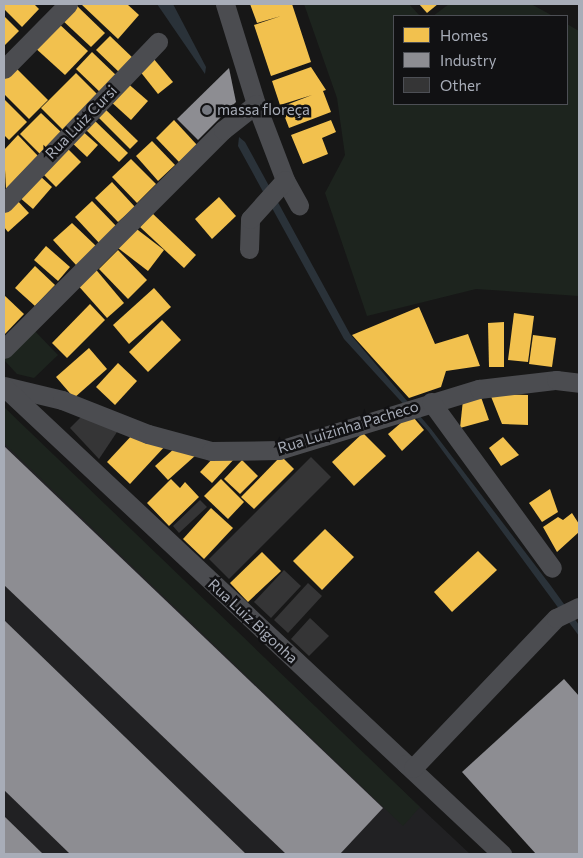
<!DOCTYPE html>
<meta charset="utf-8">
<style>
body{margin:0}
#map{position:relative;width:583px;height:858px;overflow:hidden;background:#171717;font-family:Commissioner,sans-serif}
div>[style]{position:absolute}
.built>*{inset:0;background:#212123}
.green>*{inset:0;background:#1d241e}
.water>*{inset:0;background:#2a3239}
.homes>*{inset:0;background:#f2c14e}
.industry>*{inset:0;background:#8d8d92}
.building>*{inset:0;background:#353536}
.street>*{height:19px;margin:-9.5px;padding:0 9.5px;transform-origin:9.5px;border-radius:9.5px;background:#4b4c50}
.dots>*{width:14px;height:14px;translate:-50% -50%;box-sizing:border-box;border:2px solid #111113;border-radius:50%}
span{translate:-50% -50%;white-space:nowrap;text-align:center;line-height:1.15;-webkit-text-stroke:5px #111113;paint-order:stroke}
.poi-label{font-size:15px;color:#a8adb8}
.left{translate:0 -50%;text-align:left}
.street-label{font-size:15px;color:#a8adb8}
.frame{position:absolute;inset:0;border:5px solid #a8adb8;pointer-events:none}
.legend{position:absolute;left:393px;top:15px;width:175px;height:90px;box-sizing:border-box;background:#111113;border:1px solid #4d4f55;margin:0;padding:6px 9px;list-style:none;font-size:15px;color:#a8adb8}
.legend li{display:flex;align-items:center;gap:10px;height:25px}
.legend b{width:25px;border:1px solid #4d4f55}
</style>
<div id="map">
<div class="built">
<div style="clip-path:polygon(4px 413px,420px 807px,470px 854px,4px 854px)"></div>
</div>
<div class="green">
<div style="clip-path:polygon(304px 4px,409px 4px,420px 16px,394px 16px,394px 104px,567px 104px,567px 24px,579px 31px,579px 296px,476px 289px,367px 316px,325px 193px,345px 155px,337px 98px)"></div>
<div style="clip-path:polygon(449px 4px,531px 4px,553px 16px,433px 16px)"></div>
<div style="clip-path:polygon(31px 327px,58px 355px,34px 378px,17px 374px,4px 360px,4px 354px)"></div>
<div style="clip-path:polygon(4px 407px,420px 807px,403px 826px,4px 443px)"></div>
</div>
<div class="water">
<div style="clip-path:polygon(157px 4px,173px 4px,206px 67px,205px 74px)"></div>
<div style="clip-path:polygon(239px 137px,245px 142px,350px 334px,431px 429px,551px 586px,579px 625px,579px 636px,428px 431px,344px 339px,238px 146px)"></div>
</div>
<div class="homes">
<div style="clip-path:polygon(4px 4px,34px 4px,39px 9px,22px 27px,4px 9px)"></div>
<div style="clip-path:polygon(75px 4px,105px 33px,91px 47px,61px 19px)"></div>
<div style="clip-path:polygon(81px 4px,127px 4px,139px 15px,118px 39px)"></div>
<div style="clip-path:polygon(250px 4px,292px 4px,311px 62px,271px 76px,254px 25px,281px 16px,257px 23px)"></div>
<div style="clip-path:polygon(419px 4px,438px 4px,427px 13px)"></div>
<div style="clip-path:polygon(4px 16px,19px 31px,4px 46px)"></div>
<div style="clip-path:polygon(57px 22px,88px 51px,65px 75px,33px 46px)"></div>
<div style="clip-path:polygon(110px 36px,135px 60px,121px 74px,96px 50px)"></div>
<div style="clip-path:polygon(92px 52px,118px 77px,102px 94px,76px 69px)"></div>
<div style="clip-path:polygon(153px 58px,173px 82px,158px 94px,139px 70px)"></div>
<div style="clip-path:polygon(13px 65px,48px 100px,29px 119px,4px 94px,4px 75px)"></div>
<div style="clip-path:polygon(311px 67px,326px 90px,323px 91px,331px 112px,289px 128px,281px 107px,312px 95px,280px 105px,272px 81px)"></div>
<div style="clip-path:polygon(76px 73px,100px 97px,65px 132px,41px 108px)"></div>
<div style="clip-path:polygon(125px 81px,148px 101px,131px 120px,109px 100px)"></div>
<div style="clip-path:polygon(4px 99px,27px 122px,9px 140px,4px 135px)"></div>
<div style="clip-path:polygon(102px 106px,138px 141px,130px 149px,94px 113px)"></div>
<div style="clip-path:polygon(41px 113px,62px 133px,41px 155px,20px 134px)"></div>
<div style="clip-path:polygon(91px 117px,128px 153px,119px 162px,82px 126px)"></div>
<div style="clip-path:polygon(174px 120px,197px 145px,179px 162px,156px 138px)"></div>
<div style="clip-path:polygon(331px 120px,336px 132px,322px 138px,328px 154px,303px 164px,291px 135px)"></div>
<div style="clip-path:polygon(80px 129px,98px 145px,87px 157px,69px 140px)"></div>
<div style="clip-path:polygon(18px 135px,38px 156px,6px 189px,4px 150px)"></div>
<div style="clip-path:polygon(152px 141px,175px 165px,158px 181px,136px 156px)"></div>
<div style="clip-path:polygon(65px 146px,81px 162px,56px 187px,40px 171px)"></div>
<div style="clip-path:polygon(131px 159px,156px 184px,137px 203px,112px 177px)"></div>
<div style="clip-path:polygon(39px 175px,52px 187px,33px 209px,19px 197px)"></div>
<div style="clip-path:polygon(112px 182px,135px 207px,118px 222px,95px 198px)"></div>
<div style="clip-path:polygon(219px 197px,236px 216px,212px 239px,195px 219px)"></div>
<div style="clip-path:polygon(15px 198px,29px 213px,8px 232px,4px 227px,4px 209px)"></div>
<div style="clip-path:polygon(92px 201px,117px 227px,100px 244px,75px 217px)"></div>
<div style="clip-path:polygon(152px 213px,196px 255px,184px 268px,140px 227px)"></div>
<div style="clip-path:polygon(72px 223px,96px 246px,77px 266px,53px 240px)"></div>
<div style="clip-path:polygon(134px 227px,164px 250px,148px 271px,118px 248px)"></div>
<div style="clip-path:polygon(46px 246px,70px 267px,58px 281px,34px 260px)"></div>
<div style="clip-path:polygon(118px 250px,147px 280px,128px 299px,99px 269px)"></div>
<div style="clip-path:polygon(35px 266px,55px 285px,35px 306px,15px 288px)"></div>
<div style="clip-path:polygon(93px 266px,124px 303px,107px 318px,75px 282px)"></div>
<div style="clip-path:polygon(154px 288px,171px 307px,129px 344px,113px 325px)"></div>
<div style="clip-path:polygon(4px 295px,24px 314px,4px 335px)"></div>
<div style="clip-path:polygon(90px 304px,105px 320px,67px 358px,52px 343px)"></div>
<div style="clip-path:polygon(419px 307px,435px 344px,468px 334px,480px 366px,446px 371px,441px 387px,409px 398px,352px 335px)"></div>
<div style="clip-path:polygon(514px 313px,534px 316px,528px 362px,508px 360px)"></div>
<div style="clip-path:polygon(162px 320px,181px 340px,148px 372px,129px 352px)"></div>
<div style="clip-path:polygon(504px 322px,504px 367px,489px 367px,488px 323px)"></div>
<div style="clip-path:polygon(533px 335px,556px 338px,552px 367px,529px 364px)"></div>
<div style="clip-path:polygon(89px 348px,107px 369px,74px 398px,56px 377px)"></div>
<div style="clip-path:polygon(118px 363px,137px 381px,115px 405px,96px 387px)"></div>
<div style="clip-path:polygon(490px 394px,528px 395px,528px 425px,502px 424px)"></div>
<div style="clip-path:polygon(481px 397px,489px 420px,460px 428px,463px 400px)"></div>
<div style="clip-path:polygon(414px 418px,424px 430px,402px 451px,388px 434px,402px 422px)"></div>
<div style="clip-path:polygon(134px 433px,167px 444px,130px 484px,107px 462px)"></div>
<div style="clip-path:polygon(363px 433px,386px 456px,354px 486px,332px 462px)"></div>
<div style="clip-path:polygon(503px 437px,519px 455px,501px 466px,489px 448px)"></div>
<div style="clip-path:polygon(176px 447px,196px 455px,168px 480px,155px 466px)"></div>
<div style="clip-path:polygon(215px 456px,236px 457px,212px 483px,200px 472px)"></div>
<div style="clip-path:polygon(281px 456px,294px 469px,254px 509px,241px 497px)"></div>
<div style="clip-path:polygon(242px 460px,258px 476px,240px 494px,224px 479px)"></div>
<div style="clip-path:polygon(171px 479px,180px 488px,185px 482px,199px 497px,169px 526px,147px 503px)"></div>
<div style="clip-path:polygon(221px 479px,244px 502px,228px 519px,204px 496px)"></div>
<div style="clip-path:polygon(550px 489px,558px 512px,542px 522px,529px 503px)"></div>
<div style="clip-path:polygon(211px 508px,233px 528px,204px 559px,183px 539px)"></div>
<div style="clip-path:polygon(572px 513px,579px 524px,579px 532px,557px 552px,543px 527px,558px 517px,563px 520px)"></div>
<div style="clip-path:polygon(325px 529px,354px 557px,322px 590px,293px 561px)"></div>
<div style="clip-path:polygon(478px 551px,497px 570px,452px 612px,434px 592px)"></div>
<div style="clip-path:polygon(262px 552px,281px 571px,248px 602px,230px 583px)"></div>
</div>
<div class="industry">
<div style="clip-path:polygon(229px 68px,236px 102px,198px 140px,177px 119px)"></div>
<div style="clip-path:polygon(4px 446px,383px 808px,340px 854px,286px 854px,4px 585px)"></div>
<div style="clip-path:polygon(4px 620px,246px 854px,70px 854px,4px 790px)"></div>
<div style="clip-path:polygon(564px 679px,579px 696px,579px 854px,536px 854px,462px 772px)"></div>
<div style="clip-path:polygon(4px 816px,43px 854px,4px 854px)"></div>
</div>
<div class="building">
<div style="clip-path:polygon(81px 417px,119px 429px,99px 459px,70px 428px)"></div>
<div style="clip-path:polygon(311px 457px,331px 477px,229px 579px,209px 559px)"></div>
<div style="clip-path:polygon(200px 500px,207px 507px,179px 533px,173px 526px)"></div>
<div style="clip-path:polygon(284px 570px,301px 586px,271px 618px,254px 602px)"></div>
<div style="clip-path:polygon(308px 583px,322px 596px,288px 633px,274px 620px)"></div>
<div style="clip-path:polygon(310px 618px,329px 636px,309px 656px,291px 639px)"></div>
</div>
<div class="street">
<div style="left:225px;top:4px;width:105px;rotate:72.8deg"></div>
<div style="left:256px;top:104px;width:81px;rotate:69.1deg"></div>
<div style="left:285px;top:180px;width:29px;rotate:61deg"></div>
<div style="left:4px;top:69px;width:91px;rotate:-45.4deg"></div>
<div style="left:4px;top:203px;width:223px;rotate:-46.3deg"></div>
<div style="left:249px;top:249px;width:30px;rotate:-88deg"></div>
<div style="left:250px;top:219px;width:52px;rotate:-48.1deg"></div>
<div style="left:4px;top:349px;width:310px;rotate:-45deg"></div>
<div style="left:223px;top:130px;width:42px;rotate:-38.2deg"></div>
<div style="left:4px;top:386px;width:60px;rotate:13.6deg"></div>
<div style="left:62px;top:400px;width:92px;rotate:21.6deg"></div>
<div style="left:148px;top:434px;width:65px;rotate:15.1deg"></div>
<div style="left:211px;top:451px;width:68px;rotate:-0.8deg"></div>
<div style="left:279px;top:450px;width:209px;rotate:-17deg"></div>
<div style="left:479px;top:389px;width:78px;rotate:-6.7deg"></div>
<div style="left:556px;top:380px;width:23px;rotate:7deg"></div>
<div style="left:4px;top:387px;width:683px;rotate:43.16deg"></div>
<div style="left:431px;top:402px;width:205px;rotate:53.9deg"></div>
<div style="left:406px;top:764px;width:8px;rotate:30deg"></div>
<div style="left:413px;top:768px;width:207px;rotate:-46.4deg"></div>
<div style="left:556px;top:618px;width:25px;rotate:-26deg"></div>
</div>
<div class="dots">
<div style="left:207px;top:110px;background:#757880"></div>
</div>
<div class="poi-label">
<span class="left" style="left:217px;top:110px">massa floreça</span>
</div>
<div class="street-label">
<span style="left:81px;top:122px;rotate:-46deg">Rua Luiz Cursi</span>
<span style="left:348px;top:427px;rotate:-17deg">Rua Luizinha Pacheco</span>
<span style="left:253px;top:621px;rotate:43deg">Rua Luiz Bigonha</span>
</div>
<div class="frame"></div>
<ul class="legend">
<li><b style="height:14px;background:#f2c14e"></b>Homes</li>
<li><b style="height:14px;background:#8d8d92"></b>Industry</li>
<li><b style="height:14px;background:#353536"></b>Other</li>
</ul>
</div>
